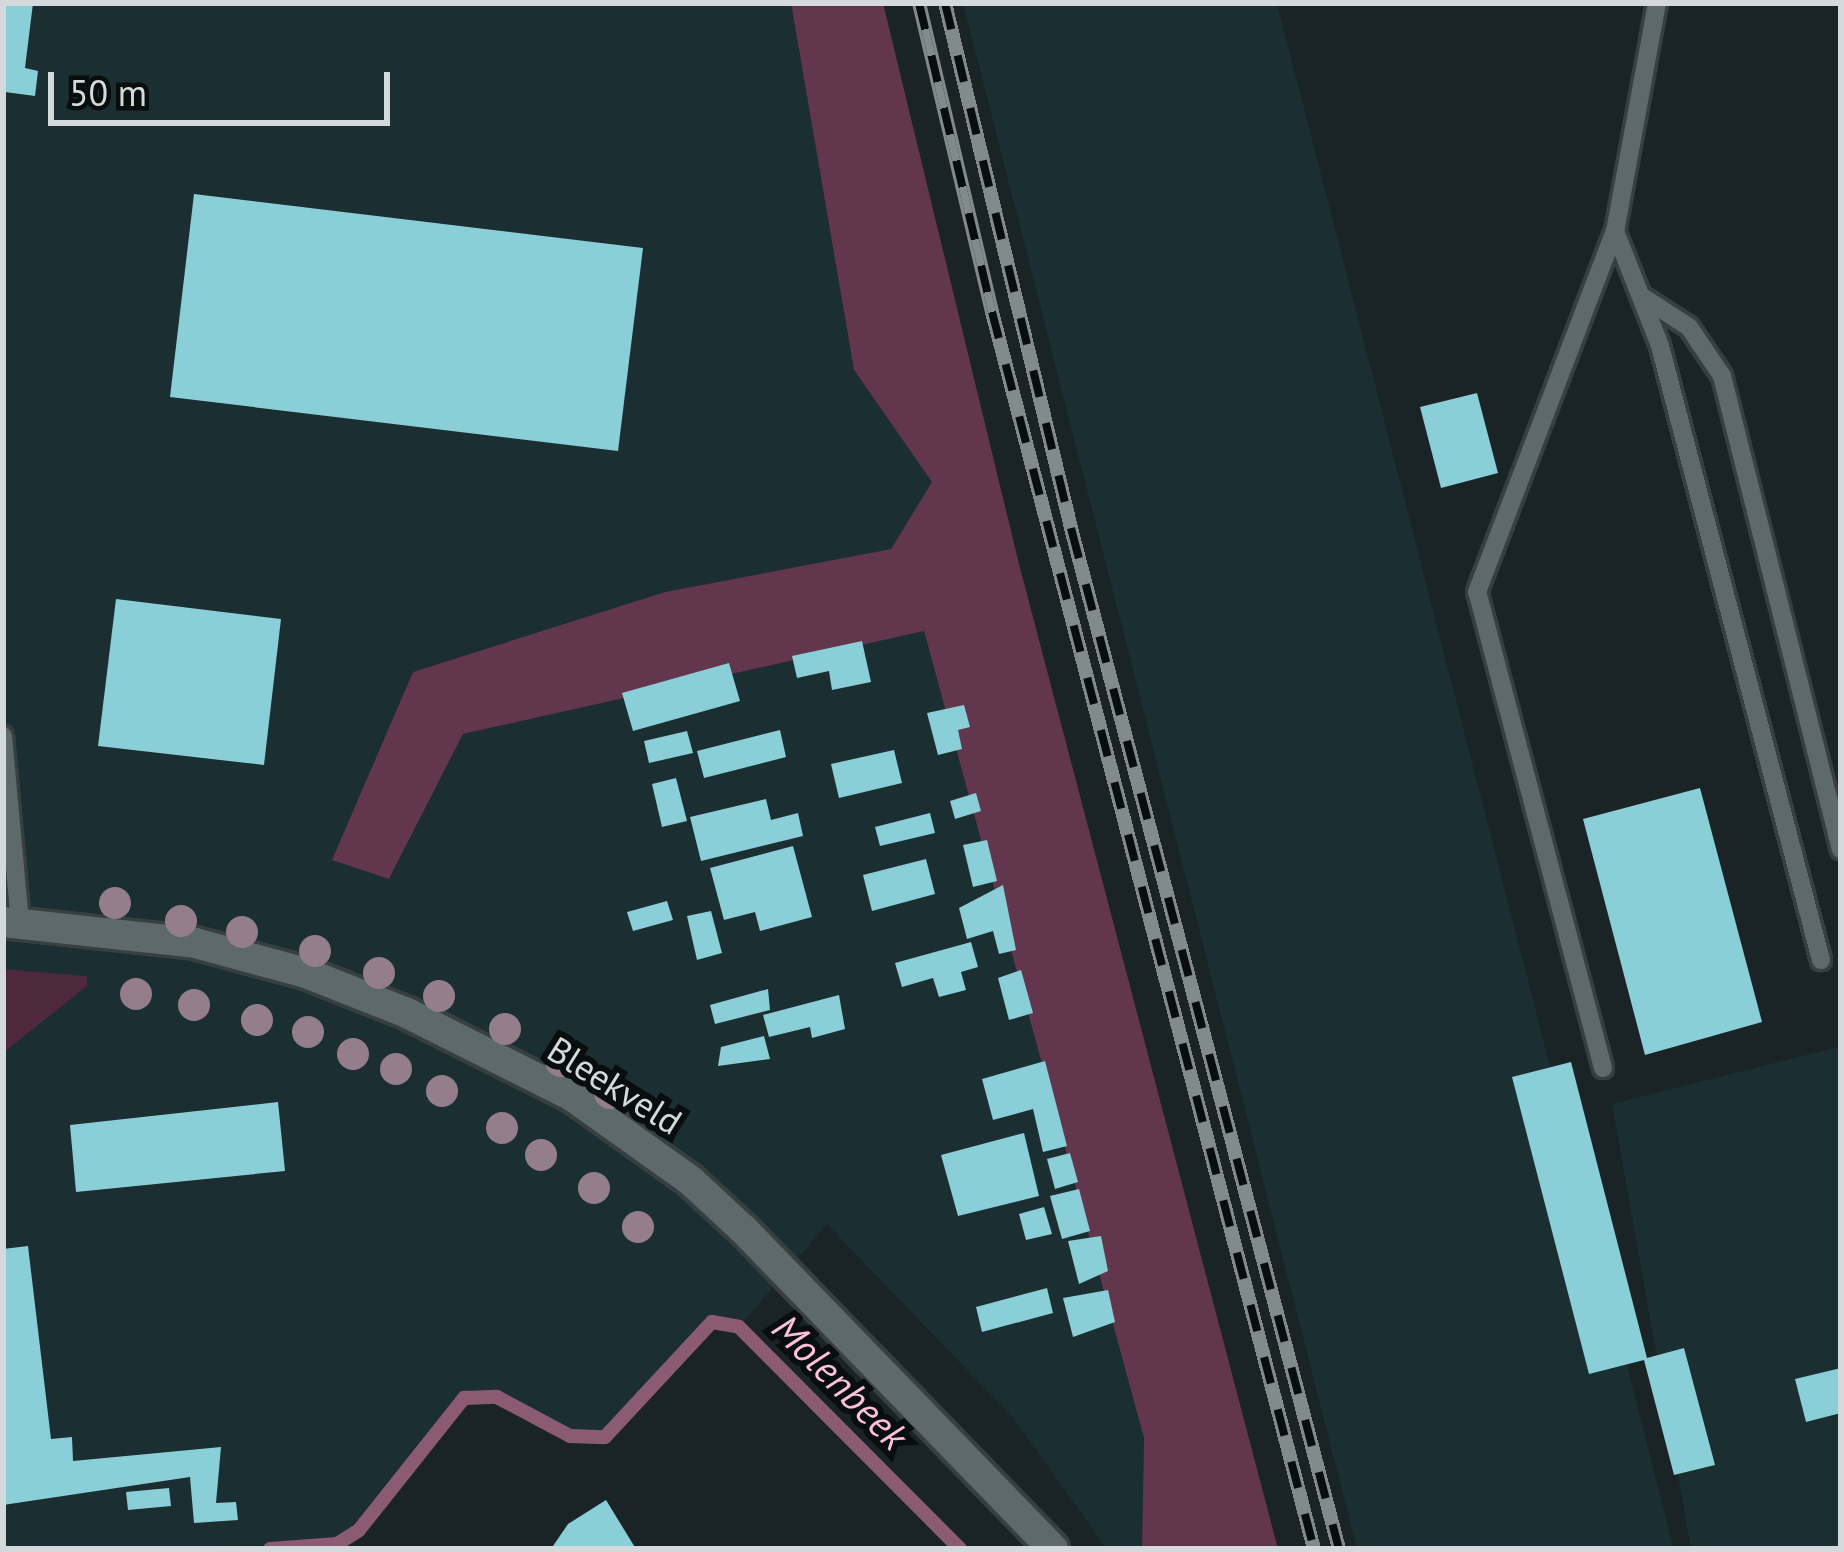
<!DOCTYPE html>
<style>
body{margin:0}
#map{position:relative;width:1844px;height:1552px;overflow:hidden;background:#1a2426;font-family:"PT Sans",sans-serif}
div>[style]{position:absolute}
.built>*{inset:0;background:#1b2e31}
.green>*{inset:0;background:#4e283c}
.forest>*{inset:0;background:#62364d}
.stream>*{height:14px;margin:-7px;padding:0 7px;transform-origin:7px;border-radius:7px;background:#8a5b72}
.building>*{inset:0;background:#8aced7}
.roads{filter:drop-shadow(3px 0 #373f40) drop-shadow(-3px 0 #373f40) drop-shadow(0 3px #373f40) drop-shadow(0 -3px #373f40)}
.lane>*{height:18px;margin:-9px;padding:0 9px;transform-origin:9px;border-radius:9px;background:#5e696b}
.street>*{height:30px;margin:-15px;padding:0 15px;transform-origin:15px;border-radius:15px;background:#5e696b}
.rail>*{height:14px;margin-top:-7px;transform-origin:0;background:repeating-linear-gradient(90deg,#080d0d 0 27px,#838a8c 0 54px);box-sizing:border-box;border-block:3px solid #838a8c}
.trees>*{width:32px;height:32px;margin:-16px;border-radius:50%;background:#947e8b}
span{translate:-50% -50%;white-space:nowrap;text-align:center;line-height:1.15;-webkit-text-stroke:12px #080d0d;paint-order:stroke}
.street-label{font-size:36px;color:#d4dadb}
.water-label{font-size:39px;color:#fdc0dd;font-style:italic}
.frame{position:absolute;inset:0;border:6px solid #d4dadb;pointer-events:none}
.scale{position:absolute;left:48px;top:72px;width:342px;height:54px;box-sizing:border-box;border:6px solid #d4dadb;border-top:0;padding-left:15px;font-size:36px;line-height:42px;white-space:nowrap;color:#d4dadb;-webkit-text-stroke:9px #080d0d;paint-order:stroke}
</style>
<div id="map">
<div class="built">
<div style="clip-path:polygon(3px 3px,791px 3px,854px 370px,933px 482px,891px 549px,665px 592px,413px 672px,390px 878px,463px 734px,924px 631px,1144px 1438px,1142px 1549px,1107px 1549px,1014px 1419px,827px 1224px,739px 1327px,712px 1323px,605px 1437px,570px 1436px,497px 1397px,464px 1398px,359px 1530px,337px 1544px,3px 1549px)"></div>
<div style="clip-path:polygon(963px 3px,1277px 3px,1674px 1549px,1357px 1549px)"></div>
<div style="clip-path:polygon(1841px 1046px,1841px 1549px,1691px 1549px,1612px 1104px)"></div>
</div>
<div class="green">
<div style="clip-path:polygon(3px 969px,87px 976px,87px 986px,3px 1053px)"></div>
</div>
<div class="forest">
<div style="clip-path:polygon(791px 3px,883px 3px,1019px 564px,1278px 1549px,1142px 1549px,1144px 1438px,924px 631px,463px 734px,389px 879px,332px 860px,413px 672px,665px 592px,891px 549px,932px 482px,854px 370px)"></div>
</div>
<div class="stream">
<div style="left:270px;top:1549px;width:67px;rotate:-4.3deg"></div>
<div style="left:337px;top:1544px;width:26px;rotate:-32deg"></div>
<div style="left:359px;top:1530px;width:169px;rotate:-51.5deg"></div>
<div style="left:464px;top:1398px;width:33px;rotate:-2deg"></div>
<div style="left:497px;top:1397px;width:83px;rotate:28.1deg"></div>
<div style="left:570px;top:1436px;width:35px;rotate:2deg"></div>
<div style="left:605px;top:1437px;width:157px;rotate:-47.1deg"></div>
<div style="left:712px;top:1322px;width:27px;rotate:10deg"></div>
<div style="left:739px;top:1327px;width:313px;rotate:45.1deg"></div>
</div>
<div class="building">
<div style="clip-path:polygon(3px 3px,33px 3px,25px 68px,38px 71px,35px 96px,5px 92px)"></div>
<div style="clip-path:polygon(194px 194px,643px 248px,618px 451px,170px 397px)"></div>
<div style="clip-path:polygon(1477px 393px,1498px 473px,1441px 488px,1420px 407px)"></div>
<div style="clip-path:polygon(116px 599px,281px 619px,264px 765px,98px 746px)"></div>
<div style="clip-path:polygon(862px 641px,871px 682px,832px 690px,829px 671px,797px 678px,792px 656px)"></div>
<div style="clip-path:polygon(729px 663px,740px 701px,633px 731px,622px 693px)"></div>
<div style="clip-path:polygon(964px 705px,970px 727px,958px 730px,962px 749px,938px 755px,927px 713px)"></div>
<div style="clip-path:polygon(780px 730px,786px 757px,704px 778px,697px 751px)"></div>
<div style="clip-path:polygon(687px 731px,693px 753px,649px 763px,644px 741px)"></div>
<div style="clip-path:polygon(894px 750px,902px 783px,839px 798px,831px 764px)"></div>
<div style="clip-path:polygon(676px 778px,687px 821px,662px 827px,652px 784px)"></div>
<div style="clip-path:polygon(1700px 788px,1762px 1022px,1645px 1055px,1583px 819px)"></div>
<div style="clip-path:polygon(976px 793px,981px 811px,955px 819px,950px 801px)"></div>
<div style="clip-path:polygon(766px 799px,771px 820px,798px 813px,803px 836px,701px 861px,690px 817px)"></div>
<div style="clip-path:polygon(930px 813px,935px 833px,880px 846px,875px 827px)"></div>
<div style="clip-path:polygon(987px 840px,997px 881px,973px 887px,963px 845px)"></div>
<div style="clip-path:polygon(793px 846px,812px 917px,760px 931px,755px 912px,724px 920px,710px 868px)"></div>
<div style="clip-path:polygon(926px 859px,935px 894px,872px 911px,863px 875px)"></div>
<div style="clip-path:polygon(1003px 885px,1016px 950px,999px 954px,993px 931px,967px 939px,959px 908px)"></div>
<div style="clip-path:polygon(667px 901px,673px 920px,633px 931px,627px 912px)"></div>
<div style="clip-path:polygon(711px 911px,722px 953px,697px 960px,687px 916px)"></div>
<div style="clip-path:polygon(971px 942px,978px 967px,961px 972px,966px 990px,939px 997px,933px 978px,902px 987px,895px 963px)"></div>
<div style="clip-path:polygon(1021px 970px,1033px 1013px,1009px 1020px,998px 978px)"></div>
<div style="clip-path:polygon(768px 989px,770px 1010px,715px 1024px,710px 1005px)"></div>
<div style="clip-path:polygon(839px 995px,845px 1029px,812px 1038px,810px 1027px,769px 1037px,763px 1015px)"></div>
<div style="clip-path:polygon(764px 1036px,770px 1059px,718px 1066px,721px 1047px)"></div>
<div style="clip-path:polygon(1045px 1061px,1067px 1146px,1043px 1152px,1033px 1109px,993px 1120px,982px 1079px)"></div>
<div style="clip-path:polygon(1571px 1062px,1647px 1358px,1684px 1348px,1715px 1465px,1674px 1475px,1644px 1360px,1589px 1374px,1512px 1077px)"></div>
<div style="clip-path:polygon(278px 1102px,285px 1171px,76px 1192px,70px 1125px)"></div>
<div style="clip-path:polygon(1024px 1133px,1039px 1196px,958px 1216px,941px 1155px)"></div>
<div style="clip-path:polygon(1070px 1153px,1078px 1182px,1055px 1189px,1047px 1159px)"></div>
<div style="clip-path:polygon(1079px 1189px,1090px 1231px,1062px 1239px,1050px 1196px)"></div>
<div style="clip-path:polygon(1044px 1207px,1052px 1234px,1026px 1240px,1019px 1214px)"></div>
<div style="clip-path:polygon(1101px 1236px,1108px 1271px,1079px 1284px,1068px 1241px)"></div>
<div style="clip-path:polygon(28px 1246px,51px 1439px,72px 1437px,73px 1461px,221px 1447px,216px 1503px,236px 1502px,238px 1520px,194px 1523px,190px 1477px,3px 1505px,3px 1249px)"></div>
<div style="clip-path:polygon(1047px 1288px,1053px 1313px,982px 1332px,976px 1307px)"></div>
<div style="clip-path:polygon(1108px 1290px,1115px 1322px,1073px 1337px,1063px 1298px)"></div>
<div style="clip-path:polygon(1841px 1368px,1841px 1413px,1806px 1422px,1795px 1379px)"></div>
<div style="clip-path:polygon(169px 1488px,171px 1506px,128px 1510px,126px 1492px)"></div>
<div style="clip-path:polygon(606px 1500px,636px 1549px,551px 1549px,568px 1524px)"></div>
</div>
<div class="roads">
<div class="lane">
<div style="left:1657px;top:3px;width:232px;rotate:100.4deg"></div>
<div style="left:1615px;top:231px;width:123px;rotate:68.6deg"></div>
<div style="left:1660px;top:346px;width:635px;rotate:75.31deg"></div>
<div style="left:1641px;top:296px;width:57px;rotate:32.9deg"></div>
<div style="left:1689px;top:327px;width:59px;rotate:56deg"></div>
<div style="left:1722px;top:376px;width:488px;rotate:75.9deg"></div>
<div style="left:3px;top:736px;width:188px;rotate:84.8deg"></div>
<div style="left:1603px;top:1068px;width:492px;rotate:-104.8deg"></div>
<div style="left:1477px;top:592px;width:386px;rotate:-69.1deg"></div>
</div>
<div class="street">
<div style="left:3px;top:922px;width:193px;rotate:6.2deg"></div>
<div style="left:195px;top:943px;width:115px;rotate:15.1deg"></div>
<div style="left:306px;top:973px;width:109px;rotate:21.6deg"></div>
<div style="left:407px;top:1013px;width:185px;rotate:26.7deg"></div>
<div style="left:572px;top:1096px;width:146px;rotate:35.5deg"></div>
<div style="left:691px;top:1181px;width:72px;rotate:42.8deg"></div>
<div style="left:744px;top:1230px;width:444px;rotate:45.9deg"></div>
</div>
</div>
<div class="rail">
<div style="left:919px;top:3px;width:318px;rotate:76.7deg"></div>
<div style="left:992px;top:312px;width:1278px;rotate:75.41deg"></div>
<div style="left:945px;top:3px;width:544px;rotate:76.5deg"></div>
<div style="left:1072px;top:532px;width:1051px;rotate:75.29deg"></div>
</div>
<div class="trees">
<div style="left:115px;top:903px"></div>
<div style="left:181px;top:921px"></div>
<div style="left:242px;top:932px"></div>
<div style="left:315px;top:951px"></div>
<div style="left:379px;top:973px"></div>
<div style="left:136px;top:994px"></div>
<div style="left:439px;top:996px"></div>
<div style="left:194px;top:1005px"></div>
<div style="left:257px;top:1020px"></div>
<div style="left:505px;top:1029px"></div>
<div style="left:308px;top:1032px"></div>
<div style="left:353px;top:1054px"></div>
<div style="left:561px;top:1061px"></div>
<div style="left:396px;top:1069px"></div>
<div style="left:442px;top:1091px"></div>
<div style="left:610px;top:1093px"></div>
<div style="left:502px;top:1128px"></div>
<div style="left:541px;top:1155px"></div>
<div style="left:594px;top:1188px"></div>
<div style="left:638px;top:1227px"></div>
</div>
<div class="street-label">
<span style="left:615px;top:1085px;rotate:32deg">Bleekveld</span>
</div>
<div class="water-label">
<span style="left:840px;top:1382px;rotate:45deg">Molenbeek</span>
</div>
<div class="frame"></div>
<div class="scale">50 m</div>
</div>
